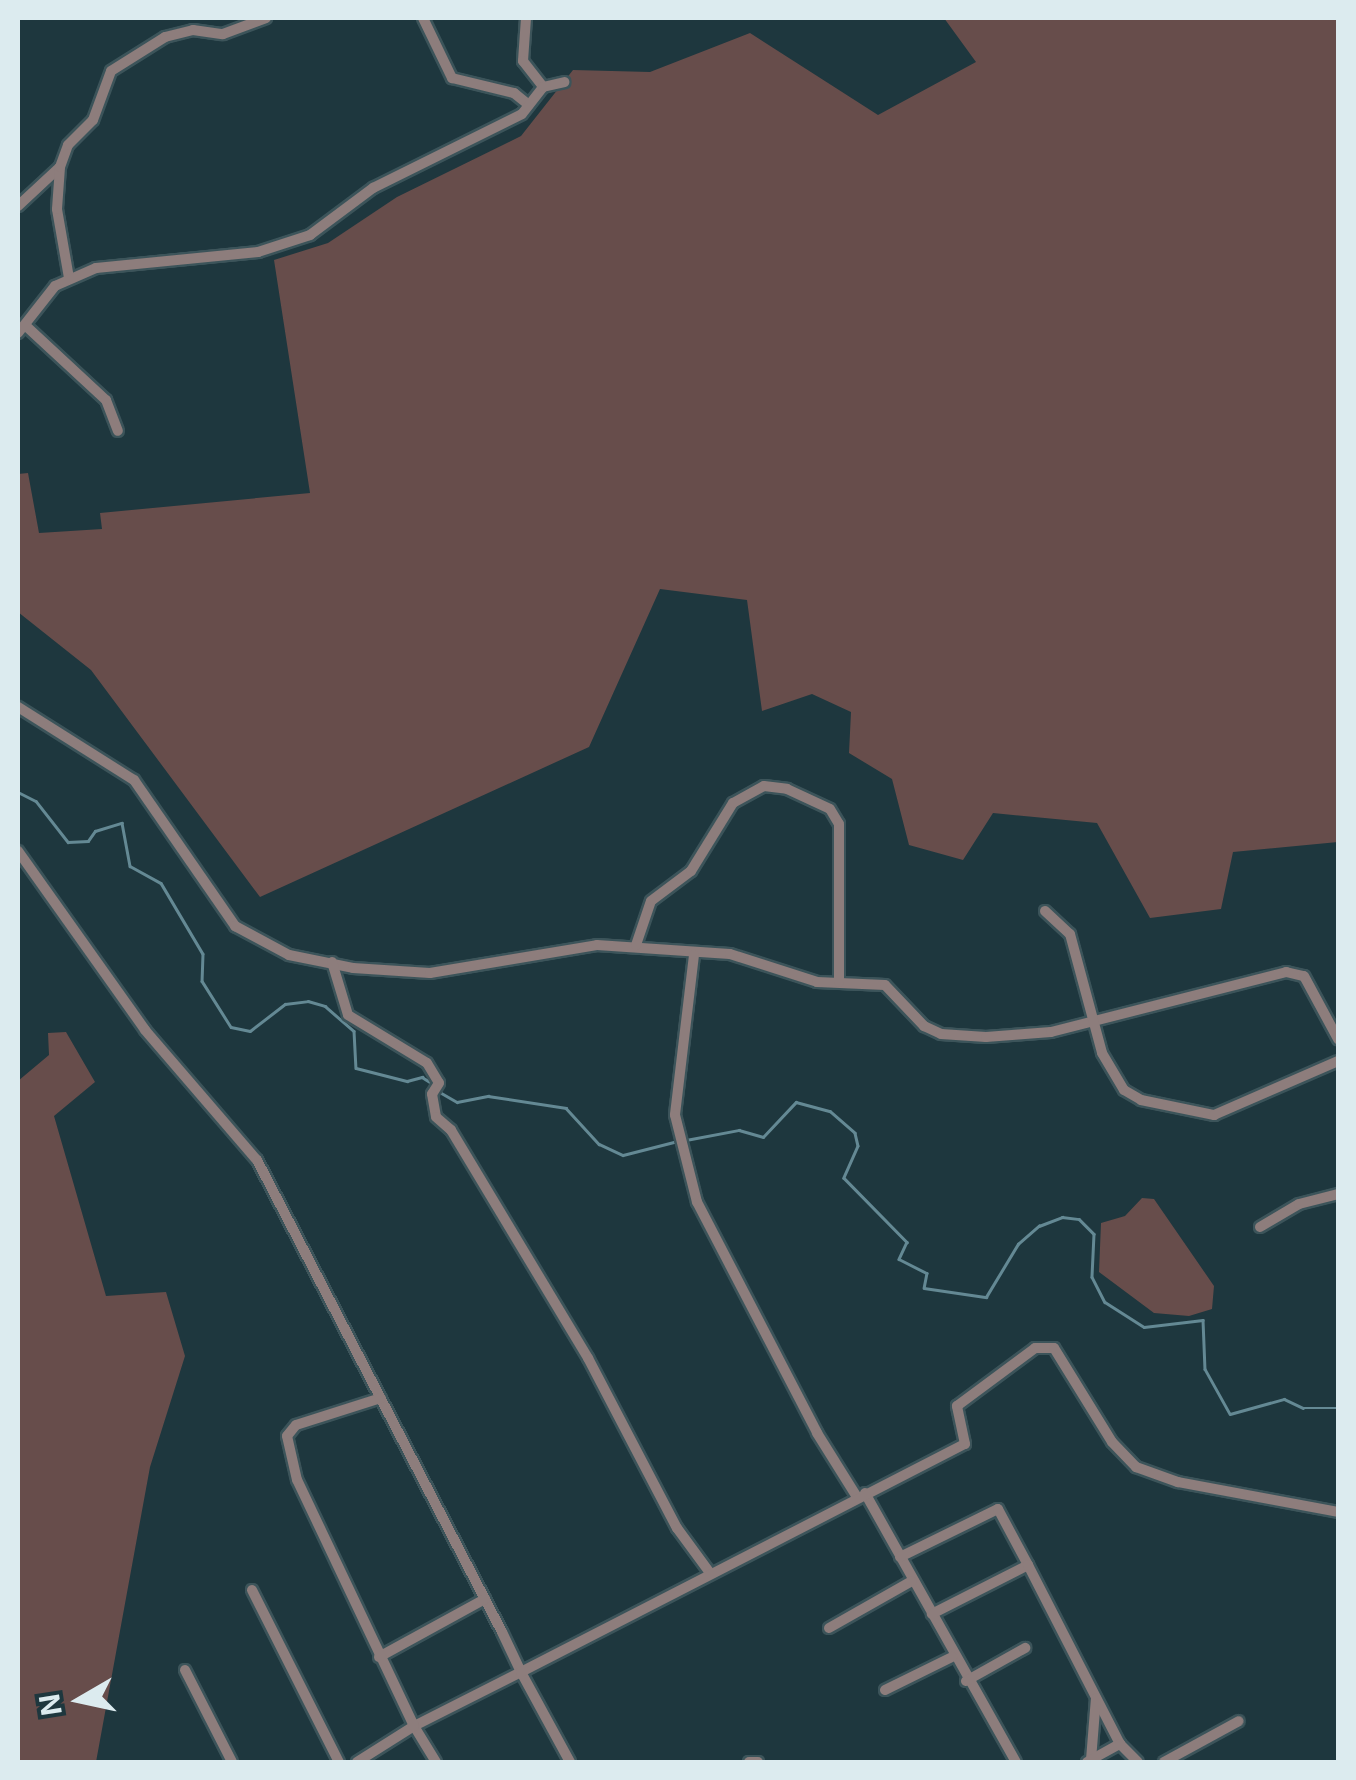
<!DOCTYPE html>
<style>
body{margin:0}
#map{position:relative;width:1356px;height:1780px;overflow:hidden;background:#1e373e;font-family:Inter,sans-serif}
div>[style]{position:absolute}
.green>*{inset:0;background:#674d4b}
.stream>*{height:2.5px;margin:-1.25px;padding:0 1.25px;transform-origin:1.25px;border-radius:1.25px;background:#648994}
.roads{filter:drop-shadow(2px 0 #3c545a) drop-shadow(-2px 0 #3c545a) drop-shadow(0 2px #3c545a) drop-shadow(0 -2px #3c545a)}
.minor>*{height:10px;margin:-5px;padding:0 5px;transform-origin:5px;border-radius:5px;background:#8d7d7c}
span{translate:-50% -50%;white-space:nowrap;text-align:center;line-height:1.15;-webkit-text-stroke:8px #1e373e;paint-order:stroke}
.frame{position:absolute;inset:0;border:20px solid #dcebef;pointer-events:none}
.north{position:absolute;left:30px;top:1650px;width:100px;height:100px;-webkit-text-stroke:8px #1e373e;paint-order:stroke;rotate:261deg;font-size:28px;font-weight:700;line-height:40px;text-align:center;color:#dcebef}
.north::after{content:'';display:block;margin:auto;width:35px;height:45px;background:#dcebef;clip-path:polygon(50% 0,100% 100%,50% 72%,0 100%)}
</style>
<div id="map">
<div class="green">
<div style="clip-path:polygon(944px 18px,1338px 18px,1338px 842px,1233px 852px,1221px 909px,1150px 918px,1097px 823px,993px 813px,963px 860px,909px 845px,892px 779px,849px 753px,851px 712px,812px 694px,762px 711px,747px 600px,660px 589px,589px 747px,260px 897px,91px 670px,18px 612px,18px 474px,28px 473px,39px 533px,102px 529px,100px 513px,310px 493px,274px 260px,328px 243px,397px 197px,521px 136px,573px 70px,650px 72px,750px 33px,878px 115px,976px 62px)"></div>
<div style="clip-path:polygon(66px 1032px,95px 1082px,54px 1116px,106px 1296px,166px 1292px,185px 1356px,150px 1467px,96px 1762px,18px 1762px,18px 1081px,49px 1055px,48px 1033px)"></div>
<div style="clip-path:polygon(1142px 1198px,1154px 1199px,1214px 1286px,1212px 1309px,1189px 1316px,1154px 1313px,1099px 1272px,1101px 1223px,1125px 1216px)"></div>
</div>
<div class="stream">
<div style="left:18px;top:792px;width:20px;rotate:27deg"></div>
<div style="left:36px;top:801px;width:52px;rotate:52deg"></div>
<div style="left:68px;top:842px;width:20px;rotate:-3deg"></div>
<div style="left:88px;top:841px;width:12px;rotate:-55deg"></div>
<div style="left:95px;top:831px;width:28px;rotate:-17deg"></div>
<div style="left:122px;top:823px;width:44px;rotate:79.5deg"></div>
<div style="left:130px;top:866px;width:35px;rotate:29deg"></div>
<div style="left:161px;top:883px;width:82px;rotate:59.4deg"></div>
<div style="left:203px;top:954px;width:27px;rotate:92deg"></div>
<div style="left:202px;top:981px;width:54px;rotate:57.8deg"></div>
<div style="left:231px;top:1027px;width:19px;rotate:12deg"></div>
<div style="left:250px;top:1031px;width:44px;rotate:-37.6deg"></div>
<div style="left:285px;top:1004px;width:23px;rotate:-7deg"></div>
<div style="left:308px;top:1001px;width:18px;rotate:16deg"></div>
<div style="left:325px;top:1006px;width:38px;rotate:41deg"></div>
<div style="left:354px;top:1031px;width:37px;rotate:87deg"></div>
<div style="left:356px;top:1068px;width:53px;rotate:14.3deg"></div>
<div style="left:407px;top:1081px;width:16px;rotate:-15deg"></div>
<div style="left:422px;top:1077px;width:13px;rotate:32deg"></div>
<div style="left:438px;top:1091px;width:22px;rotate:30deg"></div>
<div style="left:457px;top:1102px;width:32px;rotate:-11deg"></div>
<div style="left:488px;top:1096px;width:79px;rotate:8.7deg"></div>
<div style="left:566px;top:1108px;width:49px;rotate:47.5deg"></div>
<div style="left:599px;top:1144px;width:26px;rotate:25deg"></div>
<div style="left:623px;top:1155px;width:57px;rotate:-14.3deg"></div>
<div style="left:686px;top:1140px;width:54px;rotate:-10.7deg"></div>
<div style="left:739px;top:1130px;width:25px;rotate:16deg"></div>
<div style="left:763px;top:1137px;width:48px;rotate:-46.7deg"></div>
<div style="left:796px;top:1102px;width:35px;rotate:15deg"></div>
<div style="left:830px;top:1111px;width:33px;rotate:41deg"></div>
<div style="left:855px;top:1133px;width:13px;rotate:77deg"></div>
<div style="left:858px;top:1146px;width:35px;rotate:114deg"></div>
<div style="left:844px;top:1178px;width:90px;rotate:45.5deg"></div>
<div style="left:907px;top:1242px;width:19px;rotate:115deg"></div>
<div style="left:899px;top:1259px;width:31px;rotate:27deg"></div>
<div style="left:927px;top:1273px;width:15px;rotate:101deg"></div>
<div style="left:924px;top:1288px;width:63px;rotate:8.3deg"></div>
<div style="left:986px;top:1297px;width:62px;rotate:-58.9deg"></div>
<div style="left:1018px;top:1244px;width:28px;rotate:-41deg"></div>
<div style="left:1039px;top:1226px;width:25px;rotate:-21deg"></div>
<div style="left:1062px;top:1217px;width:17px;rotate:7deg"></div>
<div style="left:1079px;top:1219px;width:21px;rotate:45deg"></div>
<div style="left:1094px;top:1234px;width:43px;rotate:92.7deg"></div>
<div style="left:1092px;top:1277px;width:28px;rotate:63deg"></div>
<div style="left:1105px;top:1302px;width:46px;rotate:32.7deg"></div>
<div style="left:1144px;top:1327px;width:59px;rotate:-6.8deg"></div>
<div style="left:1203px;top:1320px;width:49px;rotate:87.7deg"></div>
<div style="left:1205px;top:1369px;width:51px;rotate:60.9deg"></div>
<div style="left:1230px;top:1414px;width:56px;rotate:-15.5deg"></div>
<div style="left:1284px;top:1399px;width:21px;rotate:25deg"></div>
<div style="left:1303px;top:1408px;width:35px"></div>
</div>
<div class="roads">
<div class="minor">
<div style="left:423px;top:18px;width:67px;rotate:64.2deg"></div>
<div style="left:452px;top:78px;width:64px;rotate:13.6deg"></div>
<div style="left:514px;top:93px;width:19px;rotate:39deg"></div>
<div style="left:526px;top:18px;width:43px;rotate:94deg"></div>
<div style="left:523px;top:61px;width:33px;rotate:52deg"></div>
<div style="left:18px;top:206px;width:57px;rotate:-42.9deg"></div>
<div style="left:69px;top:278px;width:70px;rotate:-99.9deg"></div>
<div style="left:57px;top:209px;width:42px;rotate:-85.9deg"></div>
<div style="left:60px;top:167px;width:23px;rotate:-70deg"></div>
<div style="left:68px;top:145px;width:35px;rotate:-45deg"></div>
<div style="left:93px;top:120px;width:52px;rotate:-69.8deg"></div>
<div style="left:111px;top:71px;width:64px;rotate:-32.2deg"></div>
<div style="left:165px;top:37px;width:29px;rotate:-14deg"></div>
<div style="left:193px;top:30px;width:30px;rotate:8deg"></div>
<div style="left:223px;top:34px;width:46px;rotate:-20.4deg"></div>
<div style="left:26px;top:326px;width:109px;rotate:42.8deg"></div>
<div style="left:106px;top:400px;width:33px;rotate:69deg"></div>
<div style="left:18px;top:333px;width:60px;rotate:-51.8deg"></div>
<div style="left:55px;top:286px;width:45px;rotate:-23.7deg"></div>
<div style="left:96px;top:268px;width:163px;rotate:-5.6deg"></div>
<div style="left:258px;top:252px;width:55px;rotate:-18.1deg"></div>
<div style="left:310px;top:235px;width:79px;rotate:-36.7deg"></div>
<div style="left:373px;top:188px;width:166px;rotate:-26.4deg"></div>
<div style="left:522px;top:114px;width:34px;rotate:-52deg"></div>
<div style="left:543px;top:87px;width:22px;rotate:-13deg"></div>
<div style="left:18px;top:707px;width:137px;rotate:32.2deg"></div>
<div style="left:134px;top:780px;width:178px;rotate:55.3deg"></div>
<div style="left:235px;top:926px;width:61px;rotate:28.2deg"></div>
<div style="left:289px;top:955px;width:65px;rotate:11.5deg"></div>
<div style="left:353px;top:968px;width:77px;rotate:3.7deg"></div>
<div style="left:430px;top:973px;width:169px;rotate:-9.5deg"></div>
<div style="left:597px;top:945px;width:133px;rotate:3.9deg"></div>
<div style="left:730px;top:954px;width:91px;rotate:17.8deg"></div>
<div style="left:817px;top:982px;width:68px;rotate:2.5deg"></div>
<div style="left:885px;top:985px;width:57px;rotate:46.4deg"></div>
<div style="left:924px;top:1026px;width:19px;rotate:25deg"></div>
<div style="left:941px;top:1034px;width:45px;rotate:3.8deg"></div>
<div style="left:986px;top:1037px;width:65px;rotate:-4.4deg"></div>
<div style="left:1051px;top:1032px;width:243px;rotate:-14.3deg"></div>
<div style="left:1286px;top:972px;width:18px;rotate:13deg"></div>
<div style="left:1304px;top:976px;width:72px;rotate:61.6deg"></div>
<div style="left:18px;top:851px;width:219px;rotate:54.6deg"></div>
<div style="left:145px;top:1030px;width:172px;rotate:49.3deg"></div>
<div style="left:257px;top:1160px;width:532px;rotate:62.57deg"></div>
<div style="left:502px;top:1632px;width:44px;rotate:64.6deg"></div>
<div style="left:521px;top:1672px;width:120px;rotate:153.2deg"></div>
<div style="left:414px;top:1726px;width:42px;rotate:58.6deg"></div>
<div style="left:1045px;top:911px;width:34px;rotate:43deg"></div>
<div style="left:1070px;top:934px;width:123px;rotate:74.9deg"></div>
<div style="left:1102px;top:1053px;width:43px;rotate:59.3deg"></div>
<div style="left:1124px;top:1090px;width:20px;rotate:30deg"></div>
<div style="left:1141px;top:1100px;width:75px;rotate:11.6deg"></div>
<div style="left:1214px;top:1115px;width:135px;rotate:-23.5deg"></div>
<div style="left:636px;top:945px;width:46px;rotate:-71.2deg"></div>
<div style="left:651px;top:901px;width:50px;rotate:-36.9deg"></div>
<div style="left:691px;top:871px;width:80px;rotate:-58.3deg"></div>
<div style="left:733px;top:803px;width:35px;rotate:-29deg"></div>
<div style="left:764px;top:786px;width:23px;rotate:7deg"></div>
<div style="left:787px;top:789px;width:47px;rotate:24.9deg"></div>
<div style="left:830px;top:809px;width:17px;rotate:59deg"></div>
<div style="left:839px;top:824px;width:158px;rotate:90deg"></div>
<div style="left:694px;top:955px;width:161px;rotate:96.8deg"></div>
<div style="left:675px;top:1115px;width:90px;rotate:75.8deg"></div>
<div style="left:697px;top:1202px;width:260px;rotate:62.5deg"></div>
<div style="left:817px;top:1433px;width:75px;rotate:58deg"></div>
<div style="left:332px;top:962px;width:55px;rotate:73.2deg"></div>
<div style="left:348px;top:1015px;width:92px;rotate:31.3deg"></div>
<div style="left:427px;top:1063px;width:23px;rotate:59deg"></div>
<div style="left:439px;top:1083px;width:13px;rotate:122deg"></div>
<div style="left:432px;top:1094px;width:23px;rotate:80deg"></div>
<div style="left:436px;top:1117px;width:20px;rotate:41deg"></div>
<div style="left:451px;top:1130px;width:266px;rotate:59deg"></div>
<div style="left:588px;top:1358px;width:192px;rotate:62.4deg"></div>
<div style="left:677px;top:1528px;width:56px;rotate:53.7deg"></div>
<div style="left:1260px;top:1227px;width:45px;rotate:-30.5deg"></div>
<div style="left:1299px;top:1204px;width:40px;rotate:-14.4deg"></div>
<div style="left:865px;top:1493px;width:308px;rotate:60.7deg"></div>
<div style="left:900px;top:1557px;width:109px;rotate:-26.1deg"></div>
<div style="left:998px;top:1509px;width:64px;rotate:61.8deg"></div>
<div style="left:1028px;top:1565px;width:108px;rotate:153deg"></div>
<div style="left:1028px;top:1565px;width:201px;rotate:62.8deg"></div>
<div style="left:252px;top:1590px;width:193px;rotate:63.2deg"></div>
<div style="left:829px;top:1628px;width:95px;rotate:-29.5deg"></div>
<div style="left:379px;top:1657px;width:121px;rotate:-28.7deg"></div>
<div style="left:185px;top:1670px;width:103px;rotate:62.9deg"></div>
<div style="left:966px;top:1681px;width:68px;rotate:-29.2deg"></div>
<div style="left:885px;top:1690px;width:75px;rotate:-26.2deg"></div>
<div style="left:1091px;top:1760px;width:62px;rotate:-85.4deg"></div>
<div style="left:357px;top:1762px;width:67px;rotate:-32.3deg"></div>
<div style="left:414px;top:1726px;width:272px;rotate:-115.4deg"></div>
<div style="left:297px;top:1480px;width:45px;rotate:-102.8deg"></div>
<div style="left:287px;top:1436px;width:14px;rotate:-51deg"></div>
<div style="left:296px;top:1425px;width:89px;rotate:-17.6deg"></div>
<div style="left:570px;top:1762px;width:102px;rotate:-118.6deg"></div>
<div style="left:521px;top:1672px;width:499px;rotate:-27.2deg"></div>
<div style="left:965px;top:1444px;width:39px;rotate:-102deg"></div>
<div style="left:957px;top:1406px;width:97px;rotate:-36.6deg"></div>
<div style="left:1035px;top:1348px;width:19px"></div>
<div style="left:1054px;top:1348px;width:110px;rotate:58.3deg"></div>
<div style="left:1112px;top:1442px;width:35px;rotate:46deg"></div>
<div style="left:1136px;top:1467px;width:45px;rotate:19.7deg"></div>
<div style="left:1178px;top:1482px;width:163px;rotate:10.6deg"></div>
<div style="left:749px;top:1762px;width:9px"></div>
<div style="left:1087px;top:1762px;width:38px;rotate:-29deg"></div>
<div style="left:1120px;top:1744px;width:25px;rotate:45deg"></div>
<div style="left:1164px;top:1762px;width:85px;rotate:-28.7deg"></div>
</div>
</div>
<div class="frame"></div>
<div class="north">N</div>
</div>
